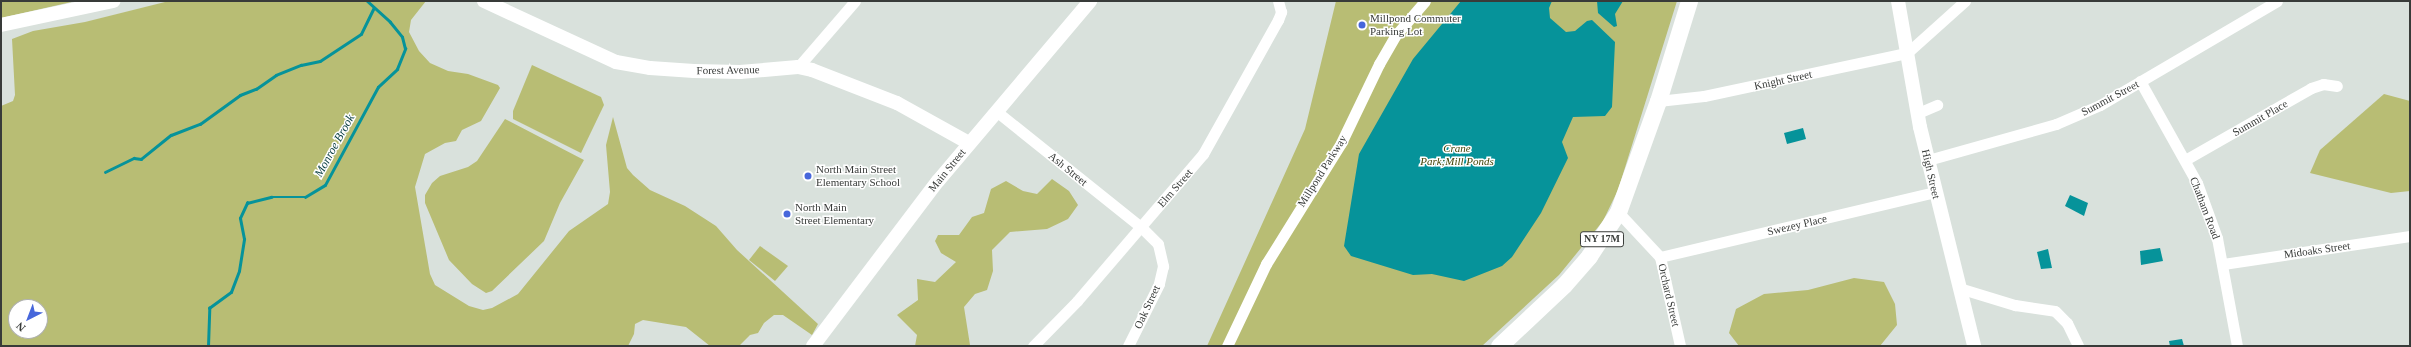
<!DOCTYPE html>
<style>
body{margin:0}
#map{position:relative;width:2411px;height:347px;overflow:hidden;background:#d9e1dc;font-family:"Times New Roman",serif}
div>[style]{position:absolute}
.green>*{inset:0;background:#b8bd74}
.water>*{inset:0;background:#06939a}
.stream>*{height:2.5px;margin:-1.25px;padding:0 1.25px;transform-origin:1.25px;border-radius:1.25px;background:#06939a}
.minor>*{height:11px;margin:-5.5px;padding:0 5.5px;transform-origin:5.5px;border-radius:5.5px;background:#fff}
.tertiary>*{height:14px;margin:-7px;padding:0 7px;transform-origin:7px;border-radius:7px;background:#fff}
.primary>*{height:17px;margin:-8.5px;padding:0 8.5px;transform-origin:8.5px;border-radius:8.5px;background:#fff}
.dots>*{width:11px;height:11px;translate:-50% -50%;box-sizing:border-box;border:2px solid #fff;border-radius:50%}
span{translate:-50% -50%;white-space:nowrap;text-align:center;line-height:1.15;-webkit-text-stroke:3px #fff;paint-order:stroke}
.shield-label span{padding:1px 3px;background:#fff;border:1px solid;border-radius:3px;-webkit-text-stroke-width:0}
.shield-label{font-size:10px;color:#383b39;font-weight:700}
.poi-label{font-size:11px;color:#383b39}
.left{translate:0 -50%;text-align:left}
.street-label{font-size:11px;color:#383b39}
.park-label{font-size:11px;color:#444608;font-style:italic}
.water-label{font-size:12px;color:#0a3f42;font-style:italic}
.frame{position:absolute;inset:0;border:2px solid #383b39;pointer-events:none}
.north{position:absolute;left:8px;top:299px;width:40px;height:40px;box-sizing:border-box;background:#fff;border:1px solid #afb1b0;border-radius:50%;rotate:222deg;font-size:11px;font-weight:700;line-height:16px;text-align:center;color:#383b39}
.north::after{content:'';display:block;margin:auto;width:14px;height:18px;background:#4767db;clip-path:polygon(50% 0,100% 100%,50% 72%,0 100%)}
</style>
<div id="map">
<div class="green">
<div style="clip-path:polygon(1px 1px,76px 1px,1px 18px)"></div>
<div style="clip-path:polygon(evenodd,169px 1px,426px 1px,411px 20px,409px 32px,419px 51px,430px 63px,448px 71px,468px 74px,498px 85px,500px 88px,481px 121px,462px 130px,456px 141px,445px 143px,425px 154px,415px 187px,430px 274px,435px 285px,469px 306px,483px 310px,492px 308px,518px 294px,569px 231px,608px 204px,610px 192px,606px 145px,613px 117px,627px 168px,633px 175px,650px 190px,685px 206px,716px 226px,737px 250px,818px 324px,812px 335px,783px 315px,774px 315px,764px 323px,758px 333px,750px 335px,739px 346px,710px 346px,686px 327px,643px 320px,635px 324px,634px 334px,628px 346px,1px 346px,1px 106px,13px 101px,15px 95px,12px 39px,33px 31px,85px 22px,169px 1px,16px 307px,40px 307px,40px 331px,16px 331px,16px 307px)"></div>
<div style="clip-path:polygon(1336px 1px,1677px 1px,1618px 190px,1603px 221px,1559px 275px,1482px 346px,1207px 346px,1305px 129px)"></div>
<div style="clip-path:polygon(532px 65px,601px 97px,604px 105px,581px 153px,513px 119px,513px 111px)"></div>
<div style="clip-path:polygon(2384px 94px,2410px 101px,2410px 191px,2391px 193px,2310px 173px,2320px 150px)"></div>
<div style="clip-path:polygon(505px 119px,584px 160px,560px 203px,544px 241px,492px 291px,486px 293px,472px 284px,449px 260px,425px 203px,425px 195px,432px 183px,440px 176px,468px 167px,477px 161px)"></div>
<div style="clip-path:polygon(1052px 179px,1069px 191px,1078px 205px,1068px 219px,1047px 229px,1010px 232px,992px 250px,993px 271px,987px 290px,975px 294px,964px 307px,970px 345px,915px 346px,917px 335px,897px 315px,918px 300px,917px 279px,935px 282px,956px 262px,941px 253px,935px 241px,938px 235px,959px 235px,972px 217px,984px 213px,991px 189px,1006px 181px,1023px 191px,1037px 194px)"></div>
<div style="clip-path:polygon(760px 246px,788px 266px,775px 281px,749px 260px)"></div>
<div style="clip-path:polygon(1854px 278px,1884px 282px,1895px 304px,1897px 325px,1880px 346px,1739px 346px,1729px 333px,1736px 309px,1764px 294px,1808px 290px)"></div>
</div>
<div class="water">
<div style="clip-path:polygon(1461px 1px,1552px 1px,1549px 8px,1550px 18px,1566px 32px,1575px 31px,1587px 21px,1592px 20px,1615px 42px,1612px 107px,1605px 116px,1573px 117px,1562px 142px,1568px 158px,1541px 213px,1512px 257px,1502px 266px,1464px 281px,1432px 274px,1413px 275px,1351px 256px,1344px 246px,1359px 154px,1413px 59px)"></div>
<div style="clip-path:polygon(1597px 1px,1623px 1px,1615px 14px,1617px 26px,1614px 27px,1598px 13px)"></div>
<div style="clip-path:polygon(1803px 128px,1806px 139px,1787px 144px,1784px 133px)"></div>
<div style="clip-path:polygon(2070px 195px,2088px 203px,2084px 216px,2065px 206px)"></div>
<div style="clip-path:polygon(2160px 248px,2163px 261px,2141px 265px,2140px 251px)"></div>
<div style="clip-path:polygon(2048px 249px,2052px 268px,2041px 269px,2037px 252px)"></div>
<div style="clip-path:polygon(2182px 339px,2184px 346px,2170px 346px,2169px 341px)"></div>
</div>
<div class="stream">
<div style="left:105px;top:172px;width:32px;rotate:-26deg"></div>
<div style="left:134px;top:158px;width:7px;rotate:8deg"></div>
<div style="left:141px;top:159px;width:38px;rotate:-39deg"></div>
<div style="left:171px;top:135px;width:31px;rotate:-21deg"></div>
<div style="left:200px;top:124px;width:49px;rotate:-35.9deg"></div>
<div style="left:240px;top:95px;width:17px;rotate:-21deg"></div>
<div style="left:256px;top:89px;width:24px;rotate:-35deg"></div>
<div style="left:276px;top:75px;width:27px;rotate:-22deg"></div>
<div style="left:301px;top:65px;width:19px;rotate:-12deg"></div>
<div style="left:320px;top:61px;width:49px;rotate:-33.4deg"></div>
<div style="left:361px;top:34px;width:28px;rotate:-64deg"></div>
<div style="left:208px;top:346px;width:38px;rotate:-88deg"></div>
<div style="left:209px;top:308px;width:27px;rotate:-36deg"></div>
<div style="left:231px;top:292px;width:22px;rotate:-69deg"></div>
<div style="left:239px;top:271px;width:32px;rotate:-81deg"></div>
<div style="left:244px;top:239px;width:21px;rotate:-101deg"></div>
<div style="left:240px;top:218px;width:17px;rotate:-65deg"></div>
<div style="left:247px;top:203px;width:25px;rotate:-14deg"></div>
<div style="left:271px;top:197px;width:34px"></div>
<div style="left:305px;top:197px;width:23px;rotate:-31deg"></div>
<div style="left:325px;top:185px;width:111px;rotate:-61.6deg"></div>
<div style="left:378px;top:87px;width:26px;rotate:-43deg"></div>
<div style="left:397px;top:69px;width:22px;rotate:-68deg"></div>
<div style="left:405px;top:49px;width:12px;rotate:-104deg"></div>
<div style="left:402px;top:37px;width:19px;rotate:-129deg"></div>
<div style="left:390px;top:22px;width:31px;rotate:-138deg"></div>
</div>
<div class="minor">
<div style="left:798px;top:67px;width:87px;rotate:-49.2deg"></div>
<div style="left:2140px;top:81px;width:117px;rotate:60.8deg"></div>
<div style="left:2197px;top:183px;width:59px;rotate:70deg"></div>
<div style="left:2217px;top:238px;width:110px;rotate:79.5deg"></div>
<div style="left:1658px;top:101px;width:46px;rotate:-6.2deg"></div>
<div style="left:1704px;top:96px;width:208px;rotate:-12deg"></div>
<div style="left:1907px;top:53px;width:78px;rotate:-41.9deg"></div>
<div style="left:996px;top:111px;width:186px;rotate:38.7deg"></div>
<div style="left:1141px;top:227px;width:24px;rotate:45deg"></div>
<div style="left:1158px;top:244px;width:23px;rotate:77deg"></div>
<div style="left:1163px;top:266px;width:18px;rotate:103deg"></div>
<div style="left:1159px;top:284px;width:69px;rotate:116.6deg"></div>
<div style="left:1918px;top:113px;width:21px;rotate:-23deg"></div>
<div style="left:1928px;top:160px;width:133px;rotate:-15.7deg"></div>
<div style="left:2056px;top:124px;width:48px;rotate:-23.4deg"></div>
<div style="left:2100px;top:105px;width:205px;rotate:-30.4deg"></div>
<div style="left:2185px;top:160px;width:145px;rotate:-29.7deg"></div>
<div style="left:2311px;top:88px;width:13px;rotate:-18deg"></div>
<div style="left:2323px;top:84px;width:14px;rotate:8deg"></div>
<div style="left:1618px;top:212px;width:62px;rotate:47deg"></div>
<div style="left:1660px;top:257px;width:91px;rotate:77.3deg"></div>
<div style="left:1660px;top:257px;width:283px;rotate:-13.3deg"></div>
<div style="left:2223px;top:264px;width:189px;rotate:-8.5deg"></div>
<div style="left:1959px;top:288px;width:59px;rotate:16.9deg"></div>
<div style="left:2015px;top:305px;width:40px;rotate:8.5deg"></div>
<div style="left:2055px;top:311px;width:17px;rotate:45deg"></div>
<div style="left:2067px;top:323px;width:25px;rotate:64deg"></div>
<div style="left:1033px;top:346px;width:63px;rotate:-45.6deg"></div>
<div style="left:1077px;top:301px;width:194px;rotate:-49.4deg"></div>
<div style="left:1203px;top:154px;width:154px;rotate:-60.8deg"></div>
<div style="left:1278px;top:20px;width:9px;rotate:-69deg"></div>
<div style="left:1281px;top:12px;width:11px;rotate:-105deg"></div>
<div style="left:1227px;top:346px;width:91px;rotate:-64.6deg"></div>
<div style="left:1266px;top:264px;width:142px;rotate:-58.2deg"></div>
<div style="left:1341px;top:143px;width:88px;rotate:-64.3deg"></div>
<div style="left:1379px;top:64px;width:32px;rotate:-60deg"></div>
<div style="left:1395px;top:36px;width:46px;rotate:-49.4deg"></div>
</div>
<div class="tertiary">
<div style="left:484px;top:1px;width:145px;rotate:24.8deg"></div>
<div style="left:616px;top:62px;width:35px;rotate:10deg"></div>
<div style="left:650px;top:68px;width:44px;rotate:3.9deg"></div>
<div style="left:694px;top:71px;width:46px;rotate:1.2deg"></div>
<div style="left:740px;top:72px;width:58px;rotate:-4.9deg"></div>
<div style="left:798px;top:67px;width:14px;rotate:12deg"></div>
<div style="left:812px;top:70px;width:91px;rotate:21.2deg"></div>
<div style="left:897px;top:103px;width:82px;rotate:29.1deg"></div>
<div style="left:1898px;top:1px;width:128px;rotate:80.1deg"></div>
<div style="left:1920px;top:127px;width:226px;rotate:76.1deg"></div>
<div style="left:1px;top:25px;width:115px;rotate:-12.1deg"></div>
<div style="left:813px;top:346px;width:207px;rotate:-52.9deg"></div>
<div style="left:938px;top:181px;width:236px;rotate:-49.8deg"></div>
</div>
<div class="primary">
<div style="left:1499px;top:346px;width:89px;rotate:-43.2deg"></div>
<div style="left:1564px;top:285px;width:38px;rotate:-49deg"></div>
<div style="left:1589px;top:256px;width:53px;rotate:-56.6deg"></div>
<div style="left:1618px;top:212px;width:118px;rotate:-70.2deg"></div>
<div style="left:1658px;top:101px;width:105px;rotate:-72.8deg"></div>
</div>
<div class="dots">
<div style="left:1362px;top:25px;background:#4767db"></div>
<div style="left:808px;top:176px;background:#4767db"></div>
<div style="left:787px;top:214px;background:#4767db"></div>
</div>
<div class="shield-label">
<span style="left:1602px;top:239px">NY 17M</span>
</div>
<div class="poi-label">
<span class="left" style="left:1370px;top:25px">Millpond Commuter<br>Parking Lot</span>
<span class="left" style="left:816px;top:176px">North Main Street<br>Elementary School</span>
<span class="left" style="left:795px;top:214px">North Main<br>Street Elementary</span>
</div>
<div class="street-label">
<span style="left:728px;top:70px;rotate:-1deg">Forest Avenue</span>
<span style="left:1783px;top:80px;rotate:-12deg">Knight Street</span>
<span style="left:2110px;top:98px;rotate:-28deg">Summit Street</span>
<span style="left:2260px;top:118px;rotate:-30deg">Summit Place</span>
<span style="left:1068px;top:169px;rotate:39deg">Ash Street</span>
<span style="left:947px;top:170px;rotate:-51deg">Main Street</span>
<span style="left:1322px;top:171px;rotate:-58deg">Millpond Parkway</span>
<span style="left:1931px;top:174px;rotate:77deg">High Street</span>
<span style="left:1175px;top:188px;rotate:-49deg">Elm Street</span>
<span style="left:2205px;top:208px;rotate:69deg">Chatham Road</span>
<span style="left:1797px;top:225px;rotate:-13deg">Swezey Place</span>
<span style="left:2317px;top:250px;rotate:-8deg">Midoaks Street</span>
<span style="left:1669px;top:295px;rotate:77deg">Orchard Street</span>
<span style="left:1147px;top:307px;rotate:-65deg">Oak Street</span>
</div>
<div class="park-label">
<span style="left:1457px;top:155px">Crane<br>Park;Mill Ponds</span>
</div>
<div class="water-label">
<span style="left:335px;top:146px;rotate:-61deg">Monroe Brook</span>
</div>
<div class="frame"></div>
<div class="north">N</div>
</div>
